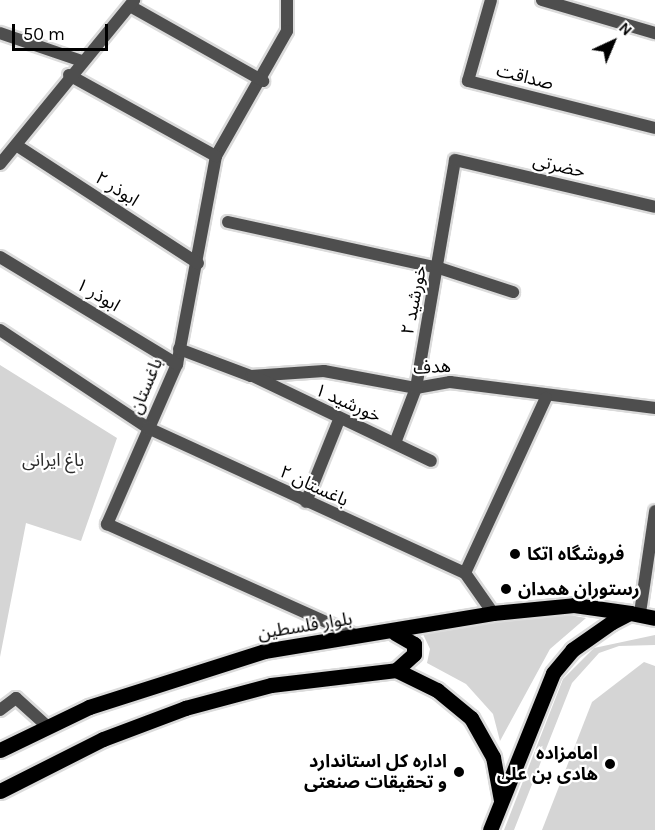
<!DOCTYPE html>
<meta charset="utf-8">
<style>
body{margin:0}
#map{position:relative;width:655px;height:830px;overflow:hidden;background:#fff;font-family:Karla,"Noto Sans Arabic",sans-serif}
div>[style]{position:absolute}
.green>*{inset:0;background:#d5d5d5}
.roads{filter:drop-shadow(2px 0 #dbdbdb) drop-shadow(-2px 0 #dbdbdb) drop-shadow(0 2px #dbdbdb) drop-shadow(0 -2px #dbdbdb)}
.minor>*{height:12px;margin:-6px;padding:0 6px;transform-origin:6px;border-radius:6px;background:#4e4e4e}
.tertiary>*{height:12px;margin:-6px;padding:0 6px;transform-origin:6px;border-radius:6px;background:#4e4e4e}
.primary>*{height:15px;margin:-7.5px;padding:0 7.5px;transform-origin:7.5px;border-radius:7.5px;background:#000}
.dots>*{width:16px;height:16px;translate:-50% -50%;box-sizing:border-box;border:3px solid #fff;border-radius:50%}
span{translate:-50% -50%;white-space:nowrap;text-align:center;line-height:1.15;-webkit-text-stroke:4.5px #fff;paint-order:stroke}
.street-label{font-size:18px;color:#000}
.park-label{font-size:18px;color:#2c2c2c}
.poi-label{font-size:18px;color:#000;font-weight:700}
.left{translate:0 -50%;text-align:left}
.right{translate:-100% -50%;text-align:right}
.north{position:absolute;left:583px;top:12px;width:60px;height:60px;-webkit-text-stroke:4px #fff;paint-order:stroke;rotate:44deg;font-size:16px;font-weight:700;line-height:24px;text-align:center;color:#000}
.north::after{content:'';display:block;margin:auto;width:21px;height:27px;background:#000;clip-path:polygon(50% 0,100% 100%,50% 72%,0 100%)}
.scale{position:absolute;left:12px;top:24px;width:96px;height:27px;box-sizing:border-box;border:3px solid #000;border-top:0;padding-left:8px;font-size:18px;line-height:21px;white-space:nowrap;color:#000;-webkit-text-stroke:4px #fff;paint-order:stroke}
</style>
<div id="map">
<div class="green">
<div style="clip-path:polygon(0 365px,117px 438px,81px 541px,26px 523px,0 657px)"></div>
<div style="clip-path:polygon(559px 613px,586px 618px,550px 649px,500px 741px,493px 714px,466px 684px,427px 663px,430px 649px,423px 634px)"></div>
<div style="clip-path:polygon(655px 635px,655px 645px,619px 646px,599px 653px,572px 683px,514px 830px,504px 830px,563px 679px,594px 648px)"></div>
<div style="clip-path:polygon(644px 662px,655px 666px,655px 830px,542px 830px,592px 702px)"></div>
</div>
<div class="roads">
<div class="minor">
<div style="left:287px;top:0;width:31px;rotate:90deg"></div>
<div style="left:287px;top:31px;width:144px;rotate:119.6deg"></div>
<div style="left:216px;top:156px;width:212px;rotate:100.6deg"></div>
<div style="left:177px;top:364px;width:175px;rotate:113.6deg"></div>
<div style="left:107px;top:524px;width:274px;rotate:24.1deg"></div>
<div style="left:491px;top:0;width:84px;rotate:105.9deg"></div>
<div style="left:468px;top:81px;width:193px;rotate:14.1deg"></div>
<div style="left:542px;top:0;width:118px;rotate:16.3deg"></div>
<div style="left:130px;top:6px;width:153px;rotate:29.4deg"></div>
<div style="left:0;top:33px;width:87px;rotate:18.9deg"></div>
<div style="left:69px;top:75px;width:168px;rotate:28.9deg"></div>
<div style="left:16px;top:145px;width:217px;rotate:33deg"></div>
<div style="left:228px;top:222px;width:216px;rotate:12.3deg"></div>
<div style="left:439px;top:268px;width:78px;rotate:18deg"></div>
<div style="left:0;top:257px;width:207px;rotate:31.2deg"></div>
<div style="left:0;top:330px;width:178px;rotate:33.5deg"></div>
<div style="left:148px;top:428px;width:349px;rotate:24.6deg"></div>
<div style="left:179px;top:349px;width:77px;rotate:20.6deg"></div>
<div style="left:251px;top:376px;width:73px;rotate:-3.9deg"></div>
<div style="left:324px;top:371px;width:94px;rotate:10.5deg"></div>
<div style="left:416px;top:388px;width:35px;rotate:-10deg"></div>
<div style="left:450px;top:382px;width:207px;rotate:7.2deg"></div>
<div style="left:253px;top:376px;width:197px;rotate:25.5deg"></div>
<div style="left:395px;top:443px;width:59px;rotate:-69.1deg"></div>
<div style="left:416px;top:388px;width:231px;rotate:-80.3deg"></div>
<div style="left:455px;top:160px;width:205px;rotate:13.2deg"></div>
<div style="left:306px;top:502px;width:88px;rotate:-68.1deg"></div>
<div style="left:465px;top:573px;width:193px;rotate:-65.2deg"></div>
<div style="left:465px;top:573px;width:49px;rotate:55deg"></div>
<div style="left:640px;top:613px;width:103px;rotate:-81.6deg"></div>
<div style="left:0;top:710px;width:20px;rotate:-37deg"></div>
<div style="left:16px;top:698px;width:43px;rotate:42.2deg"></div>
</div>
<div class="tertiary">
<div style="left:0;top:164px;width:212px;rotate:-50.7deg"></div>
</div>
<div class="primary">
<div style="left:395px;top:633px;width:22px;rotate:30deg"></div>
<div style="left:414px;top:644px;width:10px;rotate:90deg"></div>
<div style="left:414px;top:654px;width:24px;rotate:138deg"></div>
<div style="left:0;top:750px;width:99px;rotate:-25.8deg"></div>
<div style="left:89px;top:707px;width:184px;rotate:-17.7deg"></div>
<div style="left:264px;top:651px;width:232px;rotate:-9.4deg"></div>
<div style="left:493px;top:613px;width:81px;rotate:-5.6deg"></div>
<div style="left:574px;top:605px;width:57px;rotate:8.1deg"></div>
<div style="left:0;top:791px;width:115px;rotate:-26.8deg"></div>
<div style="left:103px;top:739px;width:88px;rotate:-20.7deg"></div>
<div style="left:185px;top:708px;width:89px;rotate:-15deg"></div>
<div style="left:271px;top:685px;width:126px;rotate:-6.8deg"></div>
<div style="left:396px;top:670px;width:46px;rotate:26deg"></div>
<div style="left:437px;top:690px;width:44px;rotate:39.5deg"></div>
<div style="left:471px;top:718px;width:45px;rotate:60.6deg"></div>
<div style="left:493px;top:757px;width:44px;rotate:79.5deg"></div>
<div style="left:490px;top:830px;width:169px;rotate:-68.1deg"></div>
<div style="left:553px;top:673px;width:30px;rotate:-50deg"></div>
<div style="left:572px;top:650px;width:49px;rotate:-35deg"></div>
<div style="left:612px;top:622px;width:20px;rotate:-27deg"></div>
<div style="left:630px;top:613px;width:25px;rotate:11deg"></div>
</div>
</div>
<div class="dots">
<div style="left:515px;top:554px;background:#000"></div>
<div style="left:506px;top:589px;background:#000"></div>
<div style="left:610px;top:764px;background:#000"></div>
<div style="left:459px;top:772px;background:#000"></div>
</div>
<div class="street-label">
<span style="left:525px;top:77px;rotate:14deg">صداقت</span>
<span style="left:559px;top:166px;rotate:13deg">حضرتی</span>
<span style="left:117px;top:189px;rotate:33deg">ابوذر ۲</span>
<span style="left:98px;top:295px;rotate:31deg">ابوذر ۱</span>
<span style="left:414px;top:300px;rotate:-79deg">خورشید ۲</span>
<span style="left:432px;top:367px;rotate:-3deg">هدف</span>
<span style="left:146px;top:386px;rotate:-67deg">باغستان</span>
<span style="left:348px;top:403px;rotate:24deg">خورشید ۱</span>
<span style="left:314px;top:486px;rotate:25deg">باغستان ۲</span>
<span style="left:305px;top:626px;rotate:-9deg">بلوار فلسطین</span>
</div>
<div class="park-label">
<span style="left:53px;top:460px">باغ ایرانی</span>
</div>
<div class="poi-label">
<span class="left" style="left:527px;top:554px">فروشگاه اتکا</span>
<span class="left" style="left:518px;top:589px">رستوران همدان</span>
<span class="right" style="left:598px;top:764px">امامزاده<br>هادی بن علی</span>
<span class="right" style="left:447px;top:772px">اداره کل استاندارد<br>و تحقیقات صنعتی</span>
</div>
<div class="north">N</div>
<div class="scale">50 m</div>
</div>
